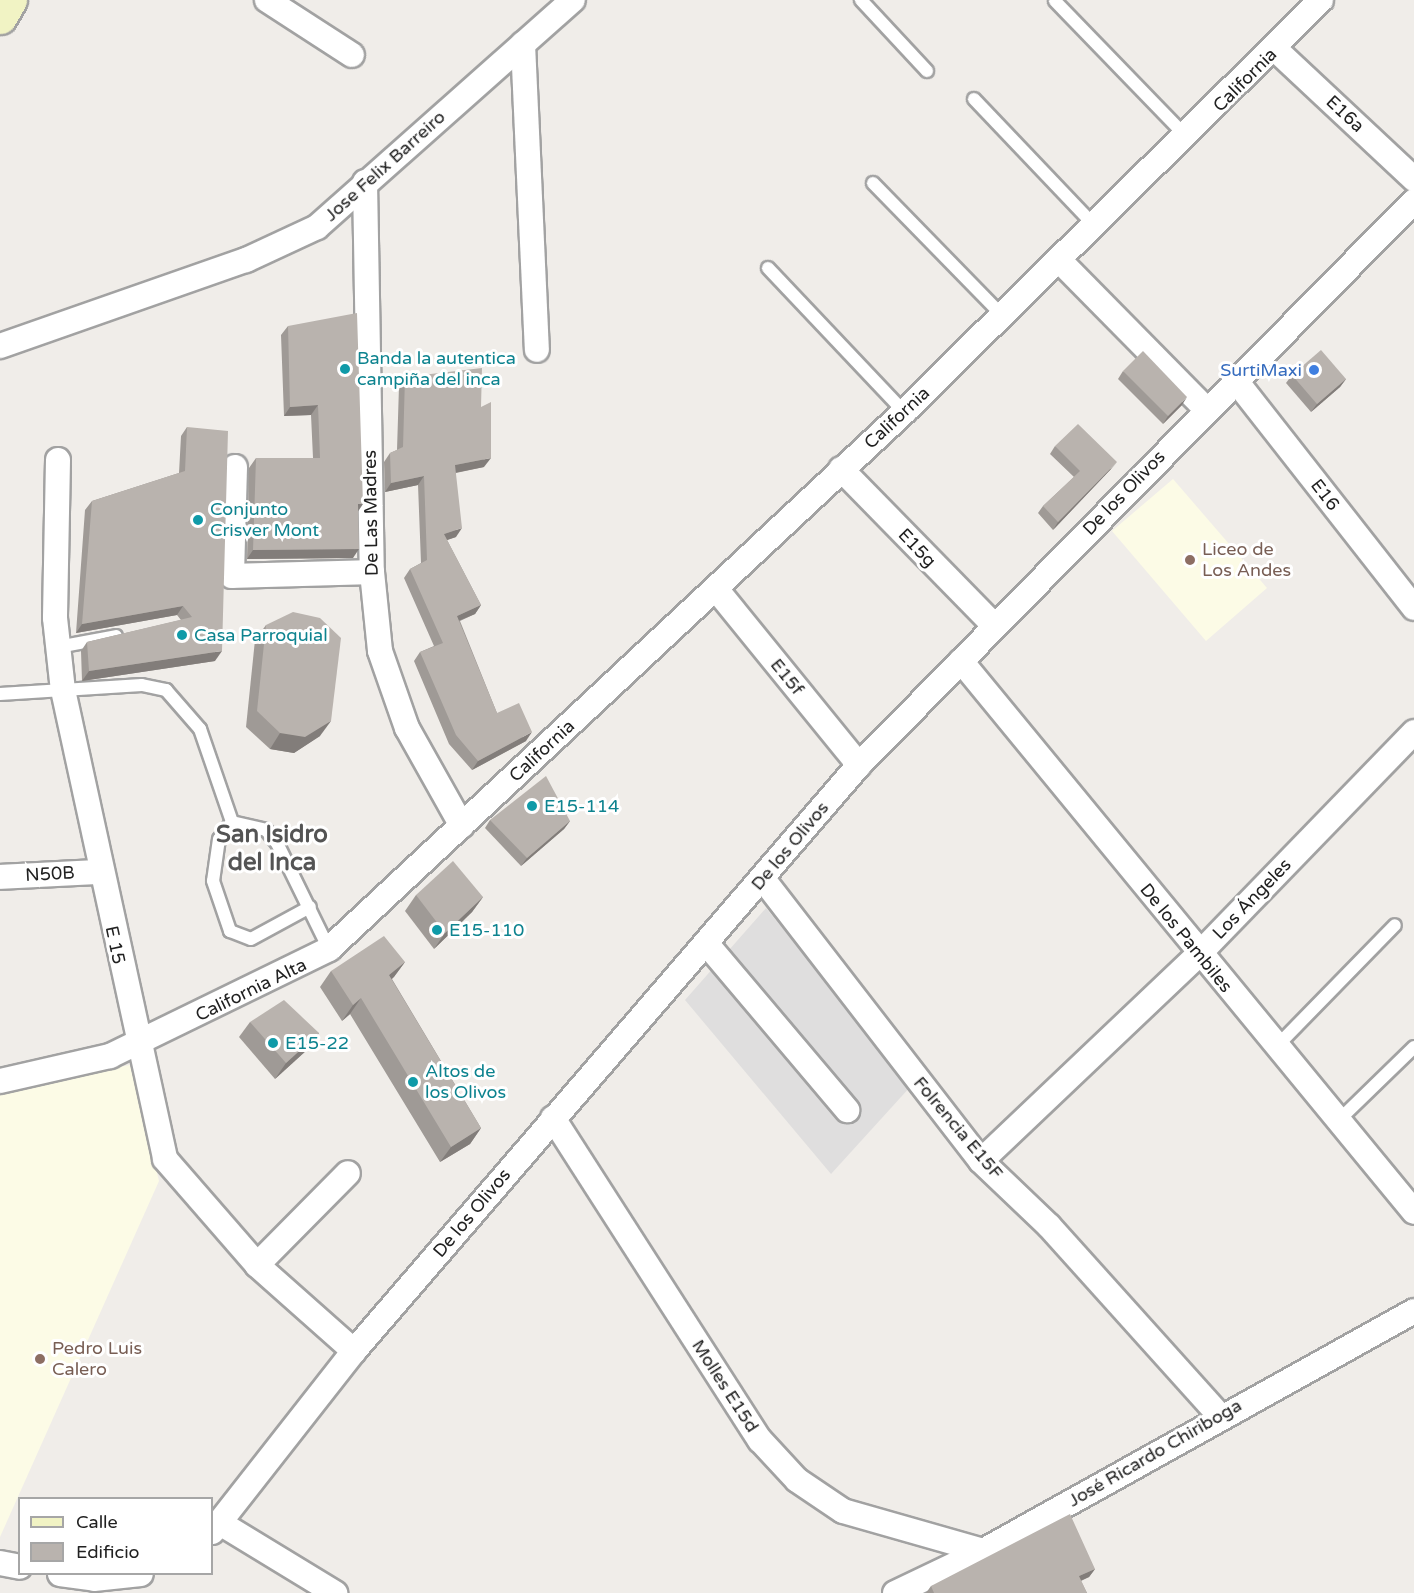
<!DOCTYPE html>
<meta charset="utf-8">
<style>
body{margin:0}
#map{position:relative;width:1414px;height:1593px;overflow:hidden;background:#f0ede9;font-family:"Varela Round",sans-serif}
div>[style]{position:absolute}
.residential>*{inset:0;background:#dfdede}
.education>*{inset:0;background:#fcfbe6}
.roads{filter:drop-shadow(2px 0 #a2a2a2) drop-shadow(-2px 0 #a2a2a2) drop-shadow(0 2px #a2a2a2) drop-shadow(0 -2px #a2a2a2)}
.lane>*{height:12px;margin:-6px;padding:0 6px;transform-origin:6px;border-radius:6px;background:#fff}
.street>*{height:24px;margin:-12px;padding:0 12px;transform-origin:12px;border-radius:12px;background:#fff}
.secondary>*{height:33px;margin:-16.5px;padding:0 16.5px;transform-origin:16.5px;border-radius:16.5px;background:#f1f3c4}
.wall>*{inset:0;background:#9f9a96}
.shaded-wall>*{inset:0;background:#827d7a}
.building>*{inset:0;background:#b9b3ae}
.dots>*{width:16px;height:16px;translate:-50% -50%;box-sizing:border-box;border:3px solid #fff;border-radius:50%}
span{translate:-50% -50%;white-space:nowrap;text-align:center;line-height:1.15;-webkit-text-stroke:6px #fff;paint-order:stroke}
.street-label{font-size:18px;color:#212121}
.culture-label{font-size:18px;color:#0d838f}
.left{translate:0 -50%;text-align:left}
.shop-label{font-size:18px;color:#366cbe}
.right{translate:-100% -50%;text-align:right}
.education-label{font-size:18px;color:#785e54}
.district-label{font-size:24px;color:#545454;font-weight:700}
.legend{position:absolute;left:18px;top:1497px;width:195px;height:78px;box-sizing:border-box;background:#fff;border:2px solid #a6a6a6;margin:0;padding:8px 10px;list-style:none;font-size:18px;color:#212121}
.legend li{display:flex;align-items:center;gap:12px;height:30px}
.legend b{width:30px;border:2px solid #a6a6a6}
</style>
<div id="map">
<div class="residential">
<div style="clip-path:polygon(766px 908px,911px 1086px,831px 1174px,685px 1000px)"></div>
</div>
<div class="education">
<div style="clip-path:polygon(1173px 479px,1267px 588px,1206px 641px,1112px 531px)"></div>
<div style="clip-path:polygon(130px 1065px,159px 1181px,0 1537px,0 1088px)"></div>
</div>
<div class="roads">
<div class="lane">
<div style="left:861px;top:0;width:97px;rotate:47.1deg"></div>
<div style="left:1055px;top:1px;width:188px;rotate:45.9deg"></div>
<div style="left:974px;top:99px;width:175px;rotate:46.4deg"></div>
<div style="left:873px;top:183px;width:186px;rotate:45.7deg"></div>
<div style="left:768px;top:268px;width:198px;rotate:46.6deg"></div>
<div style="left:58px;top:647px;width:59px;rotate:-10.7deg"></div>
<div style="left:0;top:694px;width:142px;rotate:-3.6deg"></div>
<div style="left:142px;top:685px;width:25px;rotate:12deg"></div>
<div style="left:166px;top:690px;width:52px;rotate:48.9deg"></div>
<div style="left:200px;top:729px;width:98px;rotate:71deg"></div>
<div style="left:232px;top:822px;width:35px;rotate:13deg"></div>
<div style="left:266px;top:830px;width:17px;rotate:50deg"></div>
<div style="left:277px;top:843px;width:118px;rotate:63.9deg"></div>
<div style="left:232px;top:822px;width:21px;rotate:127deg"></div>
<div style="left:219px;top:839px;width:42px;rotate:98.1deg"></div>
<div style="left:213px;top:881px;width:53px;rotate:71.2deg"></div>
<div style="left:230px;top:931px;width:22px;rotate:21deg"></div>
<div style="left:251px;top:939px;width:67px;rotate:-28.5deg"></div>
<div style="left:1276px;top:1047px;width:170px;rotate:-45.7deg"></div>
<div style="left:1338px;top:1121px;width:106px;rotate:-44.2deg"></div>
</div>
<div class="street">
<div style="left:267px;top:0;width:101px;rotate:32.9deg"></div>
<div style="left:523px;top:44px;width:306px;rotate:87.4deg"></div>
<div style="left:1276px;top:50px;width:189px;rotate:43.1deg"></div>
<div style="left:365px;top:182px;width:390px;rotate:89deg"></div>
<div style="left:372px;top:572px;width:79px;rotate:84.2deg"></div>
<div style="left:380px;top:651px;width:82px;rotate:70.7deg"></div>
<div style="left:407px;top:728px;width:112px;rotate:60.7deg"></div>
<div style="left:1059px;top:260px;width:209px;rotate:45.4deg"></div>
<div style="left:0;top:346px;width:261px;rotate:-19.3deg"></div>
<div style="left:246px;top:260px;width:78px;rotate:-24.9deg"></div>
<div style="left:317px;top:227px;width:342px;rotate:-41.6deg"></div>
<div style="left:1237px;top:382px;width:287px;rotate:51.9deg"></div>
<div style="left:58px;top:460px;width:158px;rotate:91.1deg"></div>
<div style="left:55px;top:618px;width:72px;rotate:83.7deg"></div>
<div style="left:63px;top:690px;width:480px;rotate:77.7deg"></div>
<div style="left:165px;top:1159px;width:140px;rotate:49deg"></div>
<div style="left:257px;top:1265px;width:130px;rotate:41.6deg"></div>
<div style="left:235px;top:467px;width:109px;rotate:91.6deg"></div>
<div style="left:232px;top:576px;width:140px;rotate:-1.6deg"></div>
<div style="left:841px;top:469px;width:219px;rotate:45.6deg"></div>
<div style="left:716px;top:589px;width:227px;rotate:50.9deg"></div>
<div style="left:961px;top:661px;width:713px;rotate:50.57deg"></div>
<div style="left:0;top:877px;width:100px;rotate:-2.9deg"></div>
<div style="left:763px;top:879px;width:356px;rotate:52.3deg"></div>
<div style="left:981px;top:1161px;width:94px;rotate:43.7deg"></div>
<div style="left:1049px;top:1226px;width:254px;rotate:48deg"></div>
<div style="left:706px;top:943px;width:219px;rotate:49.8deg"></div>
<div style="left:0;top:1081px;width:113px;rotate:-12.8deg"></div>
<div style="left:110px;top:1056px;width:244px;rotate:-26deg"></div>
<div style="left:329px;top:949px;width:787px;rotate:-43.04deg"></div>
<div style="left:904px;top:412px;width:586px;rotate:-44.65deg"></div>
<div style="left:553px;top:1118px;width:383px;rotate:57.3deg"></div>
<div style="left:760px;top:1440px;width:54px;rotate:47.2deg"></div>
<div style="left:797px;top:1480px;width:55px;rotate:34deg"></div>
<div style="left:843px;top:1511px;width:146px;rotate:15.9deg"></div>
<div style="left:981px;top:1161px;width:301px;rotate:-43.5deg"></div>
<div style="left:1199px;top:954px;width:309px;rotate:-45.9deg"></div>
<div style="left:257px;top:1265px;width:129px;rotate:-45.3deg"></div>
<div style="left:220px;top:1523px;width:135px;rotate:31.3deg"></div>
<div style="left:212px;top:1532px;width:230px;rotate:-51.9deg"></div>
<div style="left:354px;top:1351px;width:774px;rotate:-49.25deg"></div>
<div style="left:859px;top:765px;width:791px;rotate:-45.46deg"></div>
<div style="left:0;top:1563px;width:20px;rotate:11deg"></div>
<div style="left:60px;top:1574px;width:34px;rotate:8deg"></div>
<div style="left:94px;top:1579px;width:47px;rotate:-6.1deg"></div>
<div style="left:895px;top:1593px;width:98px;rotate:-25.5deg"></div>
<div style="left:983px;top:1551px;width:493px;rotate:-29.1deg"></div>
</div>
<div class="secondary">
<div style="left:0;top:17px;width:20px;rotate:-60deg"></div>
</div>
</div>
<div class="wall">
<div style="clip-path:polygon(288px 326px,358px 511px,353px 558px,247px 559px,249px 468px,256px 458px,313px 458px,311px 415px,284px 416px,281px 335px)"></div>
<div style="clip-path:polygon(1123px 371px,1182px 405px,1163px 424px,1118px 379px)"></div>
<div style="clip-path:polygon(1292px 375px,1346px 379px,1340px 387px,1311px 412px,1286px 383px)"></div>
<div style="clip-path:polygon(405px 377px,481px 407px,484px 467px,456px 473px,456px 537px,447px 540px,481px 605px,475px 614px,460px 621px,497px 713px,526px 741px,472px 770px,449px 744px,414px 661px,420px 652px,434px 646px,404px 578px,410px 569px,421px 563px,418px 485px,385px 492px,384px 462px,390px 453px,397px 450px,399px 386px)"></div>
<div style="clip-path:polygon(187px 427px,215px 661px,82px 681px,81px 651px,87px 642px,181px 620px,177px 615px,76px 633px,85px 510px,92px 501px,179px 473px,181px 436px)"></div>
<div style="clip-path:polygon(1055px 446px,1111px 469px,1053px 530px,1038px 513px,1043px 506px,1074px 477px,1050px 454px)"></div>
<div style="clip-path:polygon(266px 625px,320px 736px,294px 753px,270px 749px,246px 727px,255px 640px)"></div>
<div style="clip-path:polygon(490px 820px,570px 821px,564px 829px,521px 866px,485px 828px)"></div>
<div style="clip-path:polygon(416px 895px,483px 897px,472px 912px,434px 949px,405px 911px)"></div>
<div style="clip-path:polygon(405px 962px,392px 979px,481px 1128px,470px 1144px,440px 1162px,350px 1014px,342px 1021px,320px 987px,331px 971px)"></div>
<div style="clip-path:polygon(250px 1022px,319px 1033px,308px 1049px,275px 1079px,239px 1037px)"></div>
<div style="clip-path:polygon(1095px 1569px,1089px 1577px,1081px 1581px,1087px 1593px,926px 1593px,931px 1586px)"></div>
</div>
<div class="shaded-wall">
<div style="clip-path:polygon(1346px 379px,1340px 387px,1311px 412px,1317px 404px)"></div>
<div style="clip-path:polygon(1187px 397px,1182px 405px,1163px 424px,1168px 416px)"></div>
<div style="clip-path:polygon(318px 405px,311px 415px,284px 416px,290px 407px)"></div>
<div style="clip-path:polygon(491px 458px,484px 467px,449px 474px,455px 465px)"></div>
<div style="clip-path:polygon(1117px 462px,1111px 469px,1053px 530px,1058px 522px)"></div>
<div style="clip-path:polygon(424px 476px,418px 485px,385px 492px,391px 483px)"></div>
<div style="clip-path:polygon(358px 504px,363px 504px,357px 513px)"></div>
<div style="clip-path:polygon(462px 528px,456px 537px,438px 543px,444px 534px)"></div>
<div style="clip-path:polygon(359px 549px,353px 558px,247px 559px,253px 550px)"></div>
<div style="clip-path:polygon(481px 605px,475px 614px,451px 624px,457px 616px)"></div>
<div style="clip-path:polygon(183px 606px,177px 615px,76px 633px,82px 624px)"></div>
<div style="clip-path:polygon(222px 651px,215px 661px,82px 681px,89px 671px)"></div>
<div style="clip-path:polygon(331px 721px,320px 736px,294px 753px,270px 749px,280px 733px)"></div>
<div style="clip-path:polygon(532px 732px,526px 741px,472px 770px,478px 761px)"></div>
<div style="clip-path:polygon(570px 821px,564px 829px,521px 866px,527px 858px)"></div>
<div style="clip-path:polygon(483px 897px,472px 912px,434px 949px,445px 933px)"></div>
<div style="clip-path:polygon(405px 962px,394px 977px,378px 990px,389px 975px)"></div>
<div style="clip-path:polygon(361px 998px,350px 1014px,342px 1021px,353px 1005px)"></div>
<div style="clip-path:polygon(319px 1033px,308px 1049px,275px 1079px,286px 1063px)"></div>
<div style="clip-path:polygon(481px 1128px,470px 1144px,440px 1162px,451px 1147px)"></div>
<div style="clip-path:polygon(1095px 1569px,1089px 1577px,1073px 1584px,1079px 1576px)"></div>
</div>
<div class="building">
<div style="clip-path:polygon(357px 313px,363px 504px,358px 504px,359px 549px,253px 550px,256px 458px,320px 458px,318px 405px,290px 407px,288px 326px)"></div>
<div style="clip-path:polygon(1321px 350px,1346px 379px,1317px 404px,1292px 375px)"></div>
<div style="clip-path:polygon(1143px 351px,1187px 397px,1168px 416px,1123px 371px)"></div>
<div style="clip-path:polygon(482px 368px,481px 407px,491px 402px,491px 458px,455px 465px,462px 528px,444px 534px,481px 605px,457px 616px,497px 713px,519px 703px,532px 732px,478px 761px,456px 735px,420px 652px,443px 643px,410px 569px,427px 560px,424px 476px,391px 483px,390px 453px,403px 447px,405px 377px)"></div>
<div style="clip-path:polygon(1078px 424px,1117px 462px,1058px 522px,1043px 506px,1080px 471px,1055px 446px)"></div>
<div style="clip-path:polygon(187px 427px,228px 431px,222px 651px,89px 671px,87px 642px,192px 617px,183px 606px,82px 624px,92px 501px,185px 471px)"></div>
<div style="clip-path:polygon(293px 612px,320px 618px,341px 638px,331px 721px,305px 737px,280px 733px,257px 711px,266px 625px)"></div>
<div style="clip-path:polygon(546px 776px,570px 821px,527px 858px,490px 820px)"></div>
<div style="clip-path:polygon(453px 861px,483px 897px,445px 933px,416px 895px)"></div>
<div style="clip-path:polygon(384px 936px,405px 962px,389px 975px,481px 1128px,451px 1147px,361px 998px,353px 1005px,331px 971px)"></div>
<div style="clip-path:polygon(284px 1000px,319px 1033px,286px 1063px,250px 1022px)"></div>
<div style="clip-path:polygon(1070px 1514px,1095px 1569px,1079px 1576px,1087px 1593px,934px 1593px,931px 1586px)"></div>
</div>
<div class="dots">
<div style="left:345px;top:369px;background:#0f9aa8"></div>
<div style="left:1314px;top:370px;background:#3f7fe0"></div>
<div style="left:198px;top:520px;background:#0f9aa8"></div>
<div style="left:1190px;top:560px;background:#8d6e63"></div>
<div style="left:182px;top:635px;background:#0f9aa8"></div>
<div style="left:532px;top:806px;background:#0f9aa8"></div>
<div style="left:437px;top:930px;background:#0f9aa8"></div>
<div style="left:273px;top:1043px;background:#0f9aa8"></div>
<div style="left:413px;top:1082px;background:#0f9aa8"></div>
<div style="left:40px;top:1359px;background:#8d6e63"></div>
</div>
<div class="street-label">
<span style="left:1245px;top:80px;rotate:-45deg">California</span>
<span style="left:1345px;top:114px;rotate:43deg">E16a</span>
<span style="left:385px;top:166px;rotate:-42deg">Jose Felix Barreiro</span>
<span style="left:897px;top:418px;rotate:-43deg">California</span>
<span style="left:1124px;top:493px;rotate:-46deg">De los Olivos</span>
<span style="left:1325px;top:495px;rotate:52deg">E16</span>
<span style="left:371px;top:513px;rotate:-91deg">De Las Madres</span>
<span style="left:917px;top:548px;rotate:46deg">E15g</span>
<span style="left:787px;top:677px;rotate:51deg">E15f</span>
<span style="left:542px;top:751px;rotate:-43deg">California</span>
<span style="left:790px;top:846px;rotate:-50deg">De los Olivos</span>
<span style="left:50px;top:874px;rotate:-3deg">N50B</span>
<span style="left:1252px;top:899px;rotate:-46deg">Los Ángeles</span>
<span style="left:1186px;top:938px;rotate:51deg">De los Pambiles</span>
<span style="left:115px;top:945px;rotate:78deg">E 15</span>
<span style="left:251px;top:990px;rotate:-26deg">California Alta</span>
<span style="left:958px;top:1128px;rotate:50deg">Folrencia E15F</span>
<span style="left:472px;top:1213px;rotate:-50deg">De los Olivos</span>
<span style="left:725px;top:1386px;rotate:57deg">Molles E15d</span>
<span style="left:1155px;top:1453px;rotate:-30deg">José Ricardo Chiriboga</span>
</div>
<div class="culture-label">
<span class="left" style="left:357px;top:369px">Banda la autentica<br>campiña del inca</span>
<span class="left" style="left:210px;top:520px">Conjunto<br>Crisver Mont</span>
<span class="left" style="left:194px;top:635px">Casa Parroquial</span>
<span class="left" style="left:544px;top:806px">E15-114</span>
<span class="left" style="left:449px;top:930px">E15-110</span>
<span class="left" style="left:285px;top:1043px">E15-22</span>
<span class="left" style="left:425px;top:1082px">Altos de<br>los Olivos</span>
</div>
<div class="shop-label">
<span class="right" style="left:1302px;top:370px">SurtiMaxi</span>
</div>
<div class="education-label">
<span class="left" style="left:1202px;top:560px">Liceo de<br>Los Andes</span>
<span class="left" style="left:52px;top:1359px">Pedro Luis<br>Calero</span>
</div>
<div class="district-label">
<span style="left:272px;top:849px">San Isidro<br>del Inca</span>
</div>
<ul class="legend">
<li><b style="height:8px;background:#f1f3c4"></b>Calle</li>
<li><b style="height:16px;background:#b9b3ae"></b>Edificio</li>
</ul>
</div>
